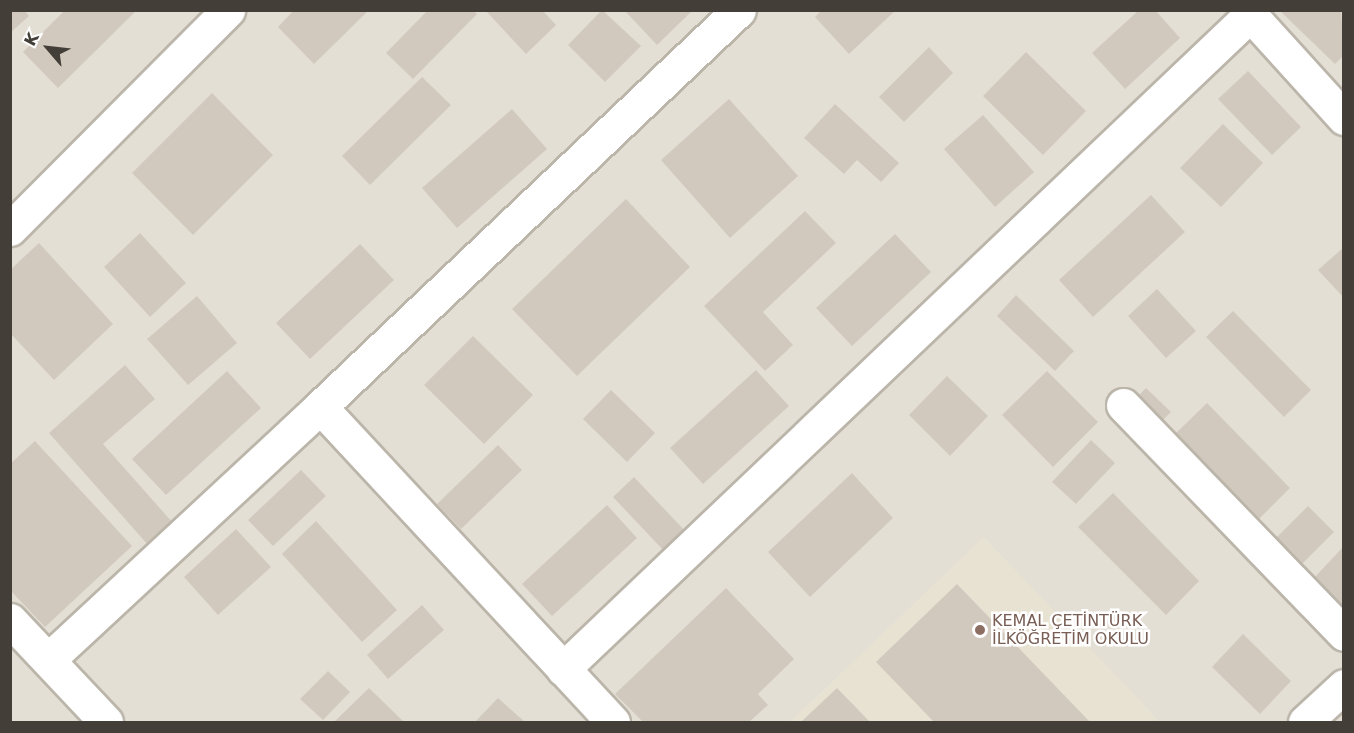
<!DOCTYPE html>
<meta charset="utf-8">
<style>
body{margin:0}
#map{position:relative;width:1354px;height:733px;overflow:hidden;background:#f1eee7;font-family:"DejaVu Sans",sans-serif}
div>[style]{position:absolute}
.residential>*{inset:0;background:#e4dfd5}
.education>*{inset:0;background:#e8e2d2}
.building>*{inset:0;background:#d1c9be}
.roads{filter:drop-shadow(2px 0 #bbb5aa) drop-shadow(-2px 0 #bbb5aa) drop-shadow(0 2px #bbb5aa) drop-shadow(0 -2px #bbb5aa)}
.minor>*{height:33px;margin:-16.5px;padding:0 16.5px;transform-origin:16.5px;border-radius:16.5px;background:#fff}
.dots>*{width:16px;height:16px;translate:-50% -50%;box-sizing:border-box;border:3px solid #fff;border-radius:50%}
span{translate:-50% -50%;white-space:nowrap;text-align:center;line-height:1.15;-webkit-text-stroke:5px #fff;paint-order:stroke}
.education-label{font-size:16px;color:#785e54}
.left{translate:0 -50%;text-align:left}
.frame{position:absolute;inset:0;border:12px solid #433e37;pointer-events:none}
.north{position:absolute;left:18px;top:18px;width:60px;height:60px;-webkit-text-stroke:4px #fff;paint-order:stroke;rotate:298deg;font-size:16px;font-weight:700;line-height:24px;text-align:center;color:#433e37}
.north::after{content:'';display:block;margin:auto;width:21px;height:27px;background:#433e37;clip-path:polygon(50% 0,100% 100%,50% 72%,0 100%)}
</style>
<div id="map">
<div class="residential">
<div style="clip-path:polygon(11px 11px,1343px 11px,1343px 722px,11px 722px)"></div>
</div>
<div class="education">
<div style="clip-path:polygon(984px 537px,1160px 722px,790px 722px)"></div>
</div>
<div class="building">
<div style="clip-path:polygon(10px 10px,24px 10px,29px 16px,10px 33px)"></div>
<div style="clip-path:polygon(65px 10px,137px 10px,58px 88px,23px 52px)"></div>
<div style="clip-path:polygon(294px 10px,369px 10px,314px 64px,278px 27px)"></div>
<div style="clip-path:polygon(428px 10px,473px 10px,477px 14px,413px 79px,386px 53px)"></div>
<div style="clip-path:polygon(485px 10px,542px 10px,556px 25px,526px 54px)"></div>
<div style="clip-path:polygon(602px 10px,641px 46px,605px 82px,568px 45px)"></div>
<div style="clip-path:polygon(624px 10px,693px 10px,657px 45px)"></div>
<div style="clip-path:polygon(822px 10px,896px 10px,849px 54px,815px 17px)"></div>
<div style="clip-path:polygon(1139px 10px,1155px 10px,1180px 38px,1125px 89px,1092px 53px)"></div>
<div style="clip-path:polygon(1279px 10px,1341px 10px,1344px 55px,1335px 64px)"></div>
<div style="clip-path:polygon(929px 47px,953px 73px,904px 122px,879px 97px)"></div>
<div style="clip-path:polygon(1026px 52px,1086px 111px,1043px 155px,983px 96px)"></div>
<div style="clip-path:polygon(1248px 71px,1301px 127px,1272px 155px,1218px 99px)"></div>
<div style="clip-path:polygon(422px 77px,451px 105px,370px 185px,342px 156px)"></div>
<div style="clip-path:polygon(212px 93px,273px 155px,193px 235px,132px 173px)"></div>
<div style="clip-path:polygon(729px 99px,798px 176px,730px 238px,661px 160px)"></div>
<div style="clip-path:polygon(835px 104px,899px 163px,881px 182px,857px 160px,844px 174px,804px 138px)"></div>
<div style="clip-path:polygon(512px 109px,547px 149px,457px 228px,422px 188px)"></div>
<div style="clip-path:polygon(983px 115px,1034px 172px,995px 207px,944px 149px)"></div>
<div style="clip-path:polygon(1223px 124px,1263px 163px,1221px 207px,1180px 168px)"></div>
<div style="clip-path:polygon(1151px 195px,1185px 232px,1093px 317px,1059px 280px)"></div>
<div style="clip-path:polygon(626px 199px,690px 267px,577px 376px,512px 309px)"></div>
<div style="clip-path:polygon(805px 211px,836px 243px,763px 312px,793px 345px,765px 371px,704px 306px)"></div>
<div style="clip-path:polygon(140px 233px,186px 283px,150px 317px,104px 267px)"></div>
<div style="clip-path:polygon(895px 234px,931px 272px,852px 346px,816px 308px)"></div>
<div style="clip-path:polygon(39px 243px,113px 324px,54px 380px,10px 333px,10px 270px)"></div>
<div style="clip-path:polygon(360px 244px,394px 280px,310px 359px,276px 323px)"></div>
<div style="clip-path:polygon(1344px 247px,1344px 298px,1318px 270px)"></div>
<div style="clip-path:polygon(1157px 289px,1196px 331px,1166px 358px,1128px 316px)"></div>
<div style="clip-path:polygon(1016px 295px,1074px 351px,1055px 371px,997px 316px)"></div>
<div style="clip-path:polygon(197px 296px,237px 343px,188px 385px,147px 339px)"></div>
<div style="clip-path:polygon(1233px 311px,1311px 390px,1284px 417px,1206px 337px)"></div>
<div style="clip-path:polygon(473px 336px,533px 395px,484px 444px,424px 385px)"></div>
<div style="clip-path:polygon(125px 365px,155px 399px,103px 444px,173px 523px,148px 545px,49px 433px)"></div>
<div style="clip-path:polygon(756px 370px,789px 406px,703px 484px,670px 448px)"></div>
<div style="clip-path:polygon(227px 371px,261px 408px,166px 495px,132px 459px)"></div>
<div style="clip-path:polygon(1047px 371px,1098px 422px,1053px 467px,1002px 415px)"></div>
<div style="clip-path:polygon(947px 376px,988px 416px,950px 456px,909px 415px)"></div>
<div style="clip-path:polygon(1146px 388px,1171px 412px,1145px 438px,1121px 414px)"></div>
<div style="clip-path:polygon(611px 390px,655px 433px,627px 462px,583px 419px)"></div>
<div style="clip-path:polygon(1207px 403px,1290px 488px,1256px 522px,1173px 436px)"></div>
<div style="clip-path:polygon(1091px 440px,1115px 463px,1076px 504px,1052px 482px)"></div>
<div style="clip-path:polygon(35px 441px,132px 546px,45px 627px,10px 590px,10px 464px)"></div>
<div style="clip-path:polygon(498px 445px,522px 470px,461px 529px,437px 504px)"></div>
<div style="clip-path:polygon(301px 470px,326px 496px,273px 546px,248px 520px)"></div>
<div style="clip-path:polygon(852px 473px,893px 518px,810px 597px,768px 552px)"></div>
<div style="clip-path:polygon(634px 477px,687px 533px,666px 553px,613px 497px)"></div>
<div style="clip-path:polygon(1113px 493px,1199px 581px,1166px 615px,1078px 527px)"></div>
<div style="clip-path:polygon(607px 505px,637px 538px,552px 616px,522px 584px)"></div>
<div style="clip-path:polygon(1308px 506px,1334px 532px,1282px 584px,1256px 558px)"></div>
<div style="clip-path:polygon(316px 521px,397px 610px,362px 642px,282px 554px)"></div>
<div style="clip-path:polygon(236px 529px,271px 567px,218px 615px,184px 577px)"></div>
<div style="clip-path:polygon(1344px 546px,1344px 607px,1313px 579px)"></div>
<div style="clip-path:polygon(957px 584px,1090px 722px,934px 722px,876px 662px)"></div>
<div style="clip-path:polygon(726px 588px,794px 659px,758px 694px,768px 705px,749px 722px,643px 722px,615px 694px)"></div>
<div style="clip-path:polygon(422px 605px,444px 630px,388px 679px,367px 655px)"></div>
<div style="clip-path:polygon(1243px 634px,1291px 681px,1260px 714px,1212px 667px)"></div>
<div style="clip-path:polygon(328px 671px,350px 692px,323px 720px,300px 699px)"></div>
<div style="clip-path:polygon(369px 688px,404px 722px,334px 722px)"></div>
<div style="clip-path:polygon(837px 688px,870px 722px,801px 722px)"></div>
<div style="clip-path:polygon(498px 698px,525px 722px,475px 722px)"></div>
</div>
<div class="roads">
<div class="minor">
<div style="left:1246px;top:10px;width:146px;rotate:47.8deg"></div>
<div style="left:10px;top:229px;width:309px;rotate:-45.1deg"></div>
<div style="left:1123px;top:405px;width:318px;rotate:46deg"></div>
<div style="left:10px;top:620px;width:140px;rotate:46.7deg"></div>
<div style="left:48px;top:660px;width:371px;rotate:-42.9deg"></div>
<div style="left:563px;top:669px;width:949px;rotate:-43.59deg"></div>
<div style="left:613px;top:722px;width:430px;rotate:-132.9deg"></div>
<div style="left:320px;top:407px;width:577px;rotate:-43.46deg"></div>
<div style="left:1305px;top:722px;width:53px;rotate:-42.7deg"></div>
</div>
</div>
<div class="dots">
<div style="left:980px;top:630px;background:#8d6e63"></div>
</div>
<div class="education-label">
<span class="left" style="left:992px;top:630px">KEMAL ÇETİNTÜRK<br>İLKÖĞRETİM OKULU</span>
</div>
<div class="frame"></div>
<div class="north">K</div>
</div>
